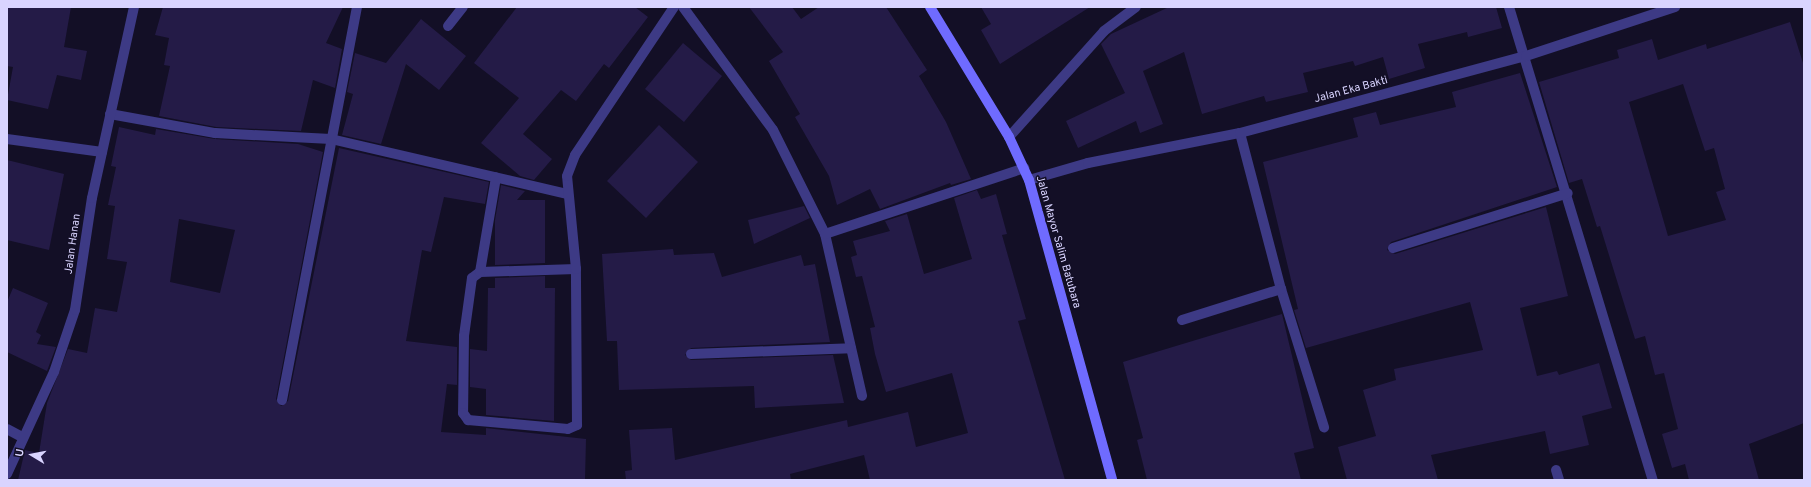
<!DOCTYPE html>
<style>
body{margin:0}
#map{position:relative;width:1811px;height:487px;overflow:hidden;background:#130f26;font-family:Overpass,sans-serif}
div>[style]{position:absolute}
.building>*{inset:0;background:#241b47}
.street>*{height:10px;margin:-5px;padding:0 5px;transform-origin:5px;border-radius:5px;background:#3d3a85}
.secondary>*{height:10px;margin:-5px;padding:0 5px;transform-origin:5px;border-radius:5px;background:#6f6bff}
span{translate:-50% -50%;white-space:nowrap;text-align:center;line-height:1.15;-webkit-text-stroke:3px #130f26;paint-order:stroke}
.street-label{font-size:11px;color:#d9d4ff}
.frame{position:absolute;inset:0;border:8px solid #d9d4ff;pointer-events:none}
.north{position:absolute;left:12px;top:435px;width:40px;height:40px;-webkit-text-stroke:3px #130f26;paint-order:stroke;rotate:280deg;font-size:11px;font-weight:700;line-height:16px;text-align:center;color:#d9d4ff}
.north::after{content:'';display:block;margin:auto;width:14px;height:18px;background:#d9d4ff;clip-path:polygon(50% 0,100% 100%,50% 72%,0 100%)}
</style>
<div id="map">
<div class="building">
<div style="clip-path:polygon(7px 7px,71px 7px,64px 47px,87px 51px,81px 80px,57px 75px,48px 109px,7px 100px,13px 67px,7px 66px)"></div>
<div style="clip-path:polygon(163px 7px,343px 7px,326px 43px,342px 49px,335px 88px,313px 80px,301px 131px,216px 127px,159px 116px,170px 66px,164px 65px,169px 38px,155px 35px)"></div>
<div style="clip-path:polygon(517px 7px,635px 7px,648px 17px,609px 68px,604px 64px,576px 101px,561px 90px,523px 134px,552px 159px,534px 180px,520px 176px,481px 143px,519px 98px,474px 63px)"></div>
<div style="clip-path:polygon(749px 7px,792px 7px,801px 19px,819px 7px,886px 7px,927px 70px,919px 76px,946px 122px,971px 179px,951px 185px,950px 183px,880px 209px,870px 189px,837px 205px,829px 176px,795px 117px,800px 114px,769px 61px,783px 52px)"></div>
<div style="clip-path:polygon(981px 7px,1090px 7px,1000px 64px,981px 30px,991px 24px)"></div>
<div style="clip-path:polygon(1169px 7px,1496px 7px,1502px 28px,1468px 37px,1467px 32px,1418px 44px,1425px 68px,1389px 79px,1383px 57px,1355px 66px,1353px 61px,1303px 73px,1308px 92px,1266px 102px,1264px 96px,1202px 114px,1184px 52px,1143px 71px,1163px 124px,1140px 133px,1136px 121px,1078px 148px,1066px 121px,1125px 93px,1101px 44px,1111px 34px)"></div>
<div style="clip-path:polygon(421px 19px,466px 56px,439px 90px,406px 64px,381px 144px,342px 135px,353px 94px,347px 92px,355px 53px,386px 63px)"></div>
<div style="clip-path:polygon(evenodd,1790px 22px,1804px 66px,1804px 423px,1749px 444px,1759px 480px,1689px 480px,1685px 464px,1672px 468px,1662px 434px,1678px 429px,1664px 373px,1655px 375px,1645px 336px,1635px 339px,1600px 226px,1597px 227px,1582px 179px,1569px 183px,1539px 82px,1619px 58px,1617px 50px,1652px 39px,1658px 60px,1706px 44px,1707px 49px,1790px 22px,1683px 84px,1705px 151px,1714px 148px,1725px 189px,1716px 192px,1726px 220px,1668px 236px,1629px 102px,1683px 84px)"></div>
<div style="clip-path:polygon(683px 43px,722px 76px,684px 122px,645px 89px)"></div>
<div style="clip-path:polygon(1520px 73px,1557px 187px,1391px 242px,1387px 250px,1395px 254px,1546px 207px,1568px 296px,1520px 308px,1537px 376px,1557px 371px,1559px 375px,1599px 363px,1612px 408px,1582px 416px,1589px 445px,1550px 454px,1545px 431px,1431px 455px,1438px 480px,1347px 480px,1338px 447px,1376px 436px,1363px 390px,1396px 380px,1394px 369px,1483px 350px,1470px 302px,1306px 348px,1294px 310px,1298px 309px,1263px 162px,1358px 137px,1353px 118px,1376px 112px,1380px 125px,1456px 107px,1452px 92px)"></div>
<div style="clip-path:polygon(659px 125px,698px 162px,646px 218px,607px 181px)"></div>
<div style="clip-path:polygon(evenodd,119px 127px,155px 135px,156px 129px,215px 139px,298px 144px,323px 152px,276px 399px,281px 406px,288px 401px,339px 148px,489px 182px,485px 204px,444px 197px,431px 252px,422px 250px,406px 341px,457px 347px,457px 385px,447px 384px,441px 432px,486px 435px,486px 428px,586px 439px,585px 480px,18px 480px,25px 450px,39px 453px,47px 403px,68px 349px,87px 353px,95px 308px,117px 312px,127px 262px,107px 259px,115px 206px,108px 205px,116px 167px,111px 166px,119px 127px,179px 219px,235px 230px,220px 293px,170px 282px,179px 219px)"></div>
<div style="clip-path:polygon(7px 160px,64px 174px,49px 250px,7px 240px)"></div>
<div style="clip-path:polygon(501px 185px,525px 191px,517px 200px,545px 200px,545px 263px,495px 265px,495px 220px)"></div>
<div style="clip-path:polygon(977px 190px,981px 199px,996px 194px,1007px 234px,1002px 235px,1026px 319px,1018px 321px,1065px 480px,870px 480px,864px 455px,790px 474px,791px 480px,626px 480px,625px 471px,632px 470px,629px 430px,672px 428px,675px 460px,847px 420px,848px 427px,908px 412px,916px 447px,968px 433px,952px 373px,886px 392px,875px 354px,870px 328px,875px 327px,862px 276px,856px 277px,851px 257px,857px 255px,853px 241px,890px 231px,885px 221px,907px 214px,924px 274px,972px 259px,954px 198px)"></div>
<div style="clip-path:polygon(804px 206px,810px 218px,754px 244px,748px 220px)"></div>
<div style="clip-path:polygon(673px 249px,674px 255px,714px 253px,722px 277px,801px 255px,804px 266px,815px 264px,830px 342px,691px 348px,685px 355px,691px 360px,833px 355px,844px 403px,755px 408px,754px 386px,619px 390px,617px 341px,607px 341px,602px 254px)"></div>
<div style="clip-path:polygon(545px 276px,545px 288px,555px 288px,554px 421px,486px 415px,486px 389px,470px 387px,470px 349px,487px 351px,488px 288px,495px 288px,495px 278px)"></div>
<div style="clip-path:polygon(13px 288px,48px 303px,36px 332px,41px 335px,37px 344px,56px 347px,47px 371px,7px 352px,7px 302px)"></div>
<div style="clip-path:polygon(1282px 314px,1314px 448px,1294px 453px,1301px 480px,1147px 480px,1137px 440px,1143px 438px,1123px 362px)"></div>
</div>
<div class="street">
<div style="left:683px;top:7px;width:152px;rotate:53.8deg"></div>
<div style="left:773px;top:130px;width:116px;rotate:63.4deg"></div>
<div style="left:825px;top:234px;width:166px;rotate:77.1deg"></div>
<div style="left:1509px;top:7px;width:494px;rotate:73.1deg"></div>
<div style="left:448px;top:26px;width:24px;rotate:-52deg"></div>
<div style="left:110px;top:114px;width:107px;rotate:10.3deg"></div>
<div style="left:215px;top:133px;width:116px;rotate:3deg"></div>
<div style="left:331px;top:139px;width:243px;rotate:13.1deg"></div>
<div style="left:1240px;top:133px;width:161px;rotate:75.3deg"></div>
<div style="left:1281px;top:289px;width:145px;rotate:72.7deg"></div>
<div style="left:1009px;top:137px;width:142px;rotate:-48.1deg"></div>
<div style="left:1104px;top:31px;width:40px;rotate:-37deg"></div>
<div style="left:7px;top:139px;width:96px;rotate:7.8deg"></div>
<div style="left:1029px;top:180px;width:61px;rotate:-16.1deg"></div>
<div style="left:1088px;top:163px;width:155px;rotate:-11.2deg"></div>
<div style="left:1240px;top:133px;width:296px;rotate:-15.1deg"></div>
<div style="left:1526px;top:56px;width:157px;rotate:-18.2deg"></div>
<div style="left:825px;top:234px;width:210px;rotate:-18.3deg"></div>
<div style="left:1393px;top:248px;width:183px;rotate:-17.4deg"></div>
<div style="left:576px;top:269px;width:96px;rotate:178.2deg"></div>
<div style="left:480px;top:272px;width:10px;rotate:143deg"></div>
<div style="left:472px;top:278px;width:59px;rotate:97.9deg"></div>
<div style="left:464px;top:336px;width:77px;rotate:90.7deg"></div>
<div style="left:463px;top:413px;width:9px;rotate:54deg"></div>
<div style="left:468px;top:420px;width:100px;rotate:5.1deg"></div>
<div style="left:568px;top:429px;width:10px;rotate:-24deg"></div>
<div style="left:577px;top:425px;width:156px;rotate:-90.4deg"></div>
<div style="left:576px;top:269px;width:93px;rotate:-95.5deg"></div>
<div style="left:567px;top:176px;width:22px;rotate:-69deg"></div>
<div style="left:575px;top:155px;width:178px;rotate:-56.2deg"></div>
<div style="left:480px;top:272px;width:96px;rotate:-80.4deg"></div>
<div style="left:1182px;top:320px;width:104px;rotate:-17.4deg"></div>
<div style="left:691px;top:354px;width:160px;rotate:-2.1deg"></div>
<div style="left:282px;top:400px;width:400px;rotate:-79.2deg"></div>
<div style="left:7px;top:429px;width:17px;rotate:28deg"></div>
<div style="left:1556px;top:470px;width:10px;rotate:73deg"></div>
<div style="left:7px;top:474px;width:112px;rotate:-65.3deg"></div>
<div style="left:54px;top:372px;width:65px;rotate:-71.3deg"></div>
<div style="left:75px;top:310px;width:113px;rotate:-81.4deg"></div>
<div style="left:92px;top:198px;width:196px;rotate:-77.6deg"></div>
</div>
<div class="secondary">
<div style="left:930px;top:7px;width:152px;rotate:58.7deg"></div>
<div style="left:1009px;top:137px;width:47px;rotate:65.1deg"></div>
<div style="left:1029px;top:180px;width:311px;rotate:74.5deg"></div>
</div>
<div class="street-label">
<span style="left:1351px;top:90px;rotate:-15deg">Jalan Eka Bakti</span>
<span style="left:1058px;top:242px;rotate:74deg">Jalan Mayor Salim Batubara</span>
<span style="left:73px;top:244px;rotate:-82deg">Jalan Hanan</span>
</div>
<div class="frame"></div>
<div class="north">U</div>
</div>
